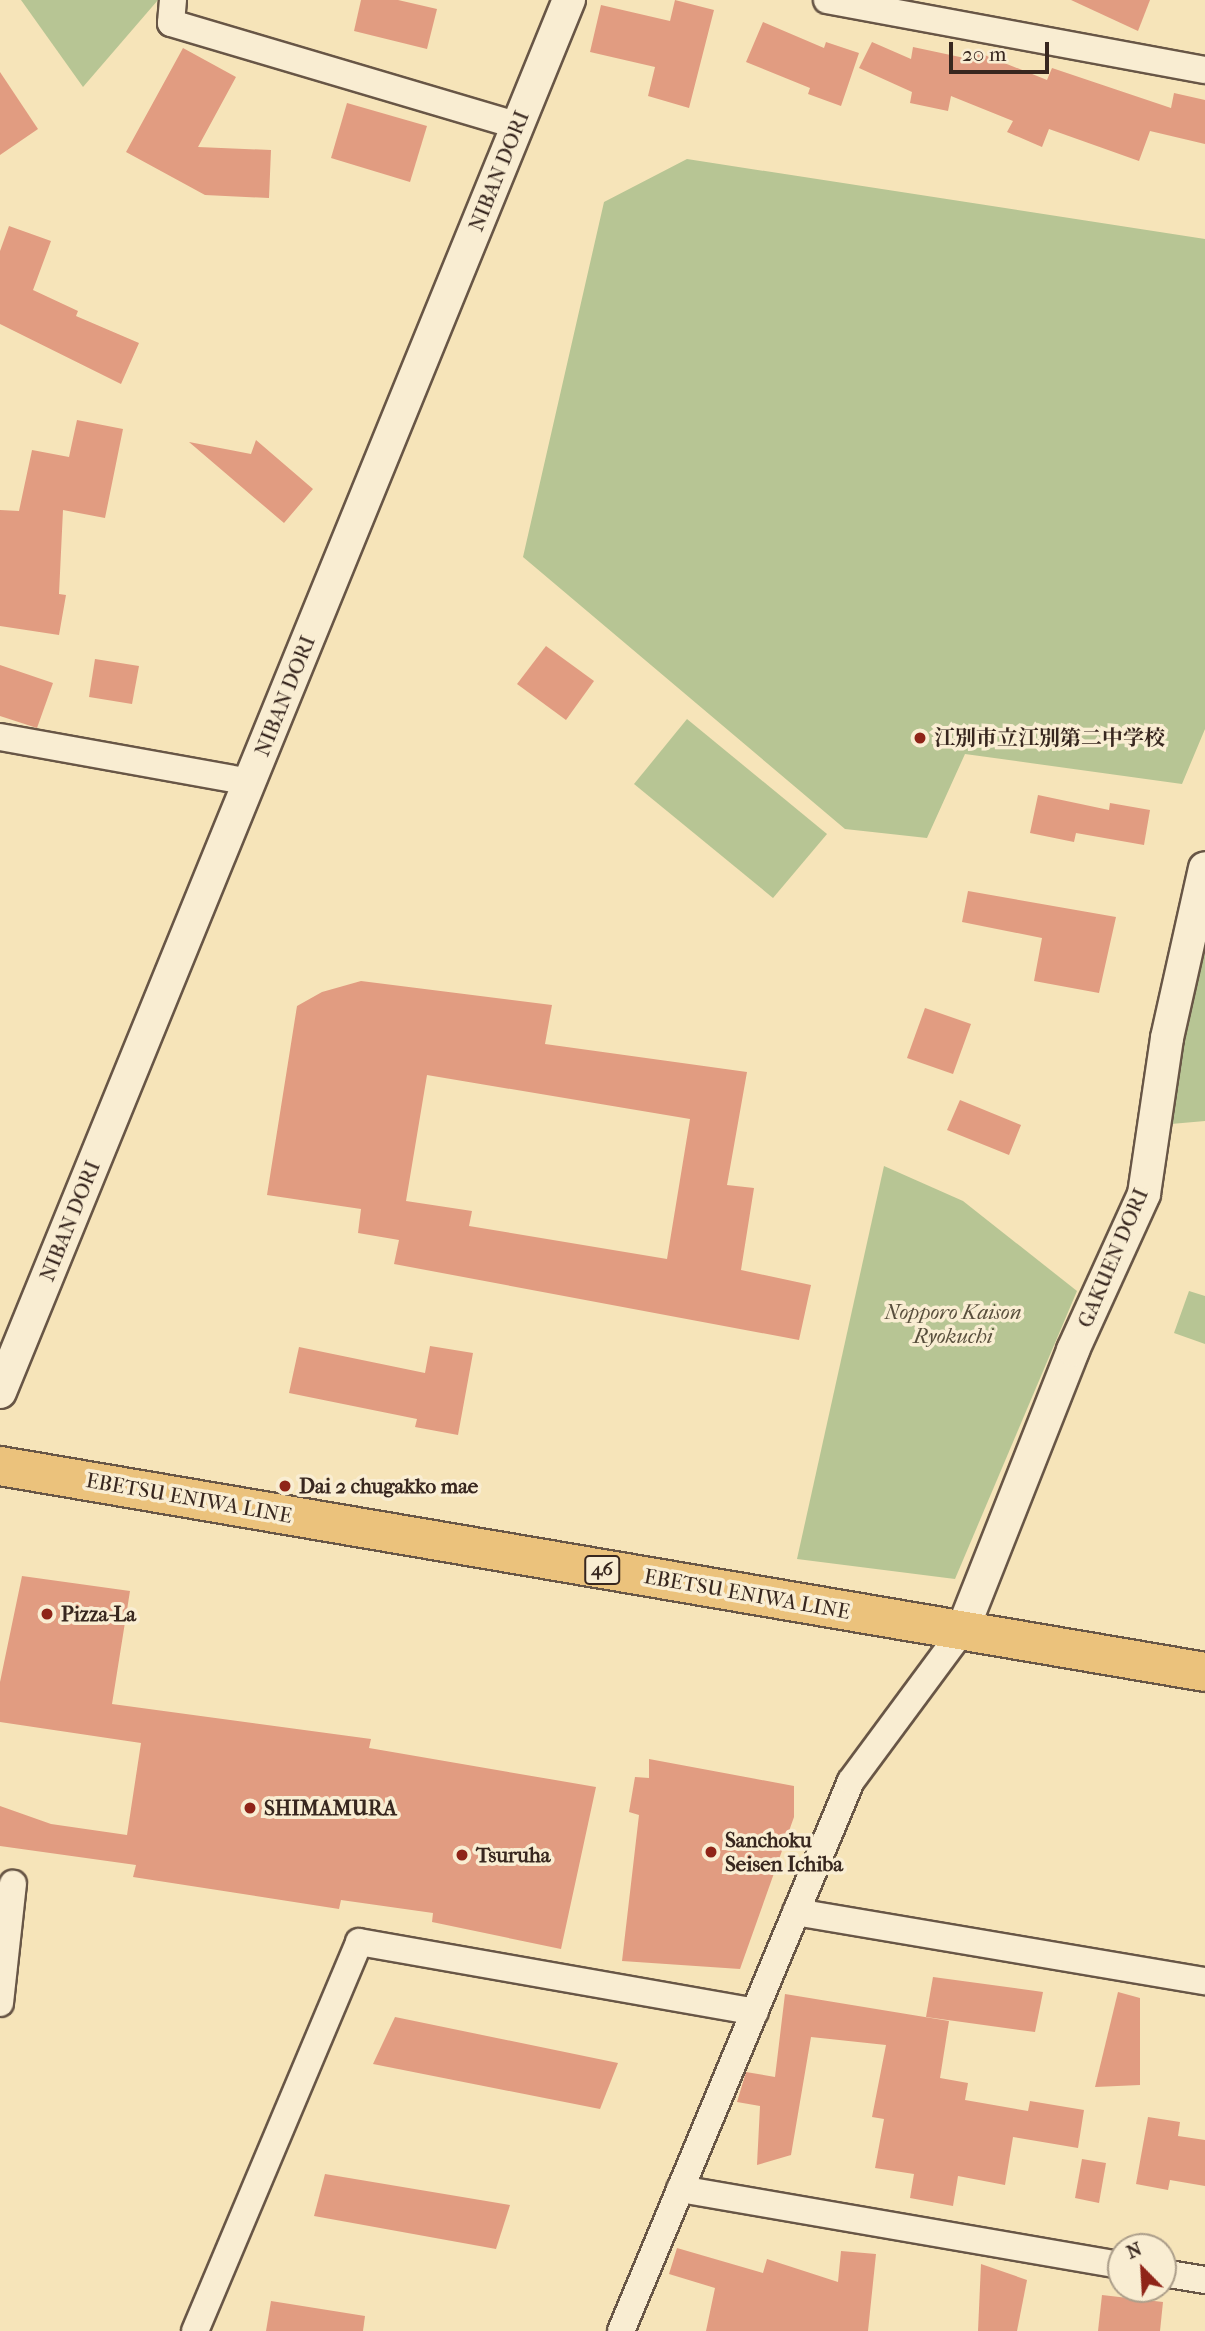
<!DOCTYPE html>
<meta charset="utf-8">
<style>
body{margin:0}
#map{position:relative;width:1205px;height:2331px;overflow:hidden;background:#f6e4b9;font-family:"IM FELL French Canon","Noto Serif JP",serif}
div>[style]{position:absolute}
.green>*{inset:0;background:#b7c594}
.building>*{inset:0;background:#e19c81}
.roads{filter:drop-shadow(2px 0 #685646) drop-shadow(-2px 0 #685646) drop-shadow(0 2px #685646) drop-shadow(0 -2px #685646)}
.minor>*{height:26px;margin:-13px;padding:0 13px;transform-origin:13px;border-radius:13px;background:#f9edd2}
.tertiary>*{height:32px;margin:-16px;padding:0 16px;transform-origin:16px;border-radius:16px;background:#f9edd2}
.primary>*{height:38px;margin:-19px;padding:0 19px;transform-origin:19px;border-radius:19px;background:#ebc27c}
.dots>*{width:19px;height:19px;translate:-50% -50%;box-sizing:border-box;border:4px solid #f9edd2;border-radius:50%}
span{translate:-50% -50%;white-space:nowrap;text-align:center;line-height:1.15;-webkit-text-stroke:7px #f9edd2;paint-order:stroke}
.shield-label span{padding:2px 5px;background:#f9edd2;border:2px solid;border-radius:5px;-webkit-text-stroke-width:0}
.shield-label{font-size:19px;color:#38271f;font-weight:700}
.street-label{font-size:21px;color:#38271f}
.poi-label{font-size:21px;color:#38271f;font-weight:700}
.left{translate:0 -50%;text-align:left}
.park-label{font-size:21px;color:#584e3c;font-style:italic}
.north{position:absolute;left:1107px;top:2233px;width:70px;height:70px;box-sizing:border-box;background:#f9edd2;border:2px solid #ac9e8a;border-radius:50%;rotate:336deg;font-size:19px;font-weight:700;line-height:28px;text-align:center;color:#38271f}
.north::after{content:'';display:block;margin:auto;width:24px;height:32px;background:#8f2418;clip-path:polygon(50% 0,100% 100%,50% 72%,0 100%)}
.scale{position:absolute;left:949px;top:42px;width:100px;height:32px;box-sizing:border-box;border:4px solid #38271f;border-top:0;padding-left:9px;font-size:21px;line-height:24px;white-space:nowrap;color:#38271f;-webkit-text-stroke:5px #f9edd2;paint-order:stroke}
</style>
<div id="map">
<div class="green">
<div style="clip-path:polygon(21px 0,158px 0,83px 87px)"></div>
<div style="clip-path:polygon(687px 159px,1205px 239px,1205px 729px,1182px 784px,965px 754px,927px 838px,845px 829px,523px 557px,604px 202px)"></div>
<div style="clip-path:polygon(687px 719px,827px 834px,773px 898px,634px 784px)"></div>
<div style="clip-path:polygon(1205px 948px,1205px 1121px,1171px 1124px,1185px 1011px)"></div>
<div style="clip-path:polygon(884px 1166px,963px 1201px,1077px 1291px,955px 1579px,797px 1559px)"></div>
<div style="clip-path:polygon(1189px 1291px,1205px 1296px,1205px 1344px,1174px 1333px)"></div>
</div>
<div class="building">
<div style="clip-path:polygon(361px 0,398px 0,437px 9px,427px 49px,354px 31px)"></div>
<div style="clip-path:polygon(675px 0,714px 10px,689px 108px,648px 96px,655px 67px,590px 52px,601px 5px,670px 21px)"></div>
<div style="clip-path:polygon(1071px 0,1150px 0,1138px 31px)"></div>
<div style="clip-path:polygon(763px 22px,824px 48px,826px 42px,859px 53px,841px 106px,808px 94px,810px 88px,746px 62px)"></div>
<div style="clip-path:polygon(872px 42px,911px 59px,913px 47px,974px 60px,977px 52px,1047px 80px,1052px 68px,1171px 108px,1174px 93px,1205px 100px,1205px 144px,1150px 131px,1139px 161px,1049px 129px,1042px 147px,1007px 132px,1013px 121px,951px 96px,948px 111px,910px 103px,912px 92px,859px 68px)"></div>
<div style="clip-path:polygon(183px 48px,236px 77px,198px 147px,271px 150px,269px 198px,205px 195px,126px 152px)"></div>
<div style="clip-path:polygon(0 72px,38px 129px,0 155px)"></div>
<div style="clip-path:polygon(347px 103px,427px 126px,410px 182px,331px 158px)"></div>
<div style="clip-path:polygon(9px 226px,51px 241px,33px 290px,78px 311px,76px 316px,139px 343px,121px 384px,0 324px,0 251px)"></div>
<div style="clip-path:polygon(77px 420px,123px 429px,105px 518px,63px 510px,59px 594px,66px 595px,59px 635px,0 626px,0 510px,19px 511px,32px 450px,69px 457px)"></div>
<div style="clip-path:polygon(256px 440px,313px 489px,284px 523px,189px 442px,251px 454px)"></div>
<div style="clip-path:polygon(546px 646px,594px 681px,566px 720px,517px 684px)"></div>
<div style="clip-path:polygon(95px 659px,139px 666px,132px 704px,89px 697px)"></div>
<div style="clip-path:polygon(0 665px,53px 683px,37px 728px,0 716px)"></div>
<div style="clip-path:polygon(1038px 795px,1109px 810px,1110px 803px,1150px 810px,1144px 845px,1076px 833px,1074px 842px,1030px 833px)"></div>
<div style="clip-path:polygon(968px 891px,1116px 917px,1099px 993px,1034px 981px,1042px 938px,962px 922px)"></div>
<div style="clip-path:polygon(evenodd,361px 981px,552px 1005px,545px 1044px,747px 1072px,727px 1185px,754px 1188px,741px 1270px,811px 1285px,799px 1340px,394px 1264px,399px 1240px,358px 1233px,361px 1209px,267px 1195px,297px 1006px,322px 992px,361px 981px,427px 1075px,690px 1119px,667px 1259px,469px 1226px,472px 1211px,406px 1201px,427px 1075px)"></div>
<div style="clip-path:polygon(925px 1008px,971px 1024px,953px 1074px,907px 1058px)"></div>
<div style="clip-path:polygon(960px 1100px,1021px 1125px,1009px 1155px,947px 1130px)"></div>
<div style="clip-path:polygon(430px 1346px,473px 1353px,458px 1435px,415px 1427px,417px 1419px,289px 1393px,299px 1347px,425px 1373px)"></div>
<div style="clip-path:polygon(22px 1576px,130px 1591px,112px 1704px,371px 1739px,369px 1748px,596px 1787px,561px 1949px,432px 1922px,433px 1913px,341px 1900px,339px 1909px,133px 1877px,136px 1865px,0 1846px,0 1806px,51px 1824px,127px 1835px,141px 1743px,0 1722px,0 1682px)"></div>
<div style="clip-path:polygon(649px 1759px,794px 1786px,794px 1817px,740px 1969px,622px 1961px,639px 1815px,629px 1812px,635px 1777px,649px 1778px)"></div>
<div style="clip-path:polygon(933px 1977px,1043px 1992px,1035px 2032px,926px 2017px)"></div>
<div style="clip-path:polygon(1118px 1992px,1140px 1998px,1140px 2085px,1095px 2087px)"></div>
<div style="clip-path:polygon(785px 1994px,949px 2021px,940px 2078px,968px 2083px,965px 2100px,1028px 2111px,1030px 2101px,1084px 2110px,1078px 2148px,1013px 2137px,1005px 2185px,958px 2176px,953px 2206px,910px 2198px,914px 2174px,875px 2168px,884px 2119px,872px 2117px,886px 2045px,811px 2037px,791px 2155px,757px 2165px,760px 2106px,737px 2102px,746px 2072px,775px 2077px)"></div>
<div style="clip-path:polygon(395px 2017px,618px 2063px,600px 2109px,373px 2064px)"></div>
<div style="clip-path:polygon(1148px 2117px,1180px 2122px,1178px 2136px,1205px 2140px,1205px 2186px,1170px 2180px,1168px 2190px,1136px 2184px)"></div>
<div style="clip-path:polygon(1082px 2159px,1106px 2163px,1099px 2203px,1075px 2198px)"></div>
<div style="clip-path:polygon(325px 2174px,510px 2205px,496px 2249px,314px 2216px)"></div>
<div style="clip-path:polygon(677px 2248px,763px 2273px,767px 2259px,838px 2282px,841px 2251px,876px 2254px,868px 2331px,706px 2331px,715px 2288px,669px 2274px)"></div>
<div style="clip-path:polygon(981px 2264px,1027px 2280px,1017px 2331px,978px 2331px)"></div>
<div style="clip-path:polygon(1102px 2295px,1163px 2302px,1160px 2331px,1098px 2331px)"></div>
<div style="clip-path:polygon(271px 2301px,365px 2316px,363px 2331px,266px 2331px)"></div>
</div>
<div class="roads">
<div class="minor">
<div style="left:173px;top:0;width:23px;rotate:95deg"></div>
<div style="left:171px;top:23px;width:362px;rotate:16.5deg"></div>
<div style="left:827px;top:0;width:384px;rotate:10.5deg"></div>
<div style="left:0;top:737px;width:254px;rotate:10.2deg"></div>
<div style="left:796px;top:1912px;width:415px;rotate:9.6deg"></div>
<div style="left:0;top:2003px;width:120px;rotate:-83.8deg"></div>
<div style="left:680px;top:2189px;width:448px;rotate:9.8deg"></div>
<div style="left:1163px;top:2273px;width:43px;rotate:9.5deg"></div>
<div style="left:195px;top:2331px;width:422px;rotate:-67.1deg"></div>
<div style="left:359px;top:1942px;width:402px;rotate:10deg"></div>
<div style="left:621px;top:2331px;width:596px;rotate:-67.31deg"></div>
<div style="left:851px;top:1781px;width:187px;rotate:-53.5deg"></div>
</div>
<div class="tertiary">
<div style="left:0;top:1392px;width:1504px;rotate:-67.77deg"></div>
<div style="left:962px;top:1631px;width:302px;rotate:-68.4deg"></div>
<div style="left:1073px;top:1350px;width:171px;rotate:-65.5deg"></div>
<div style="left:1144px;top:1194px;width:158px;rotate:-81.6deg"></div>
<div style="left:1167px;top:1038px;width:174px;rotate:-77.4deg"></div>
</div>
<div class="primary">
<div style="left:0;top:1466px;width:1222px;rotate:9.7deg"></div>
</div>
</div>
<div class="dots">
<div style="left:920px;top:738px;background:#8f2418"></div>
<div style="left:285px;top:1486px;background:#8f2418"></div>
<div style="left:47px;top:1614px;background:#8f2418"></div>
<div style="left:250px;top:1808px;background:#8f2418"></div>
<div style="left:711px;top:1852px;background:#8f2418"></div>
<div style="left:462px;top:1855px;background:#8f2418"></div>
</div>
<div class="shield-label">
<span style="left:602px;top:1570px">46</span>
</div>
<div class="street-label">
<span style="left:499px;top:171px;rotate:-68deg">NIBAN DORI</span>
<span style="left:285px;top:696px;rotate:-68deg">NIBAN DORI</span>
<span style="left:70px;top:1221px;rotate:-68deg">NIBAN DORI</span>
<span style="left:1113px;top:1258px;rotate:-67deg">GAKUEN DORI</span>
<span style="left:189px;top:1498px;rotate:10deg">EBETSU ENIWA LINE</span>
<span style="left:747px;top:1594px;rotate:10deg">EBETSU ENIWA LINE</span>
</div>
<div class="poi-label">
<span class="left" style="left:934px;top:738px">江別市立江別第二中学校</span>
<span class="left" style="left:299px;top:1486px">Dai 2 chugakko mae</span>
<span class="left" style="left:61px;top:1614px">Pizza-La</span>
<span class="left" style="left:264px;top:1808px">SHIMAMURA</span>
<span class="left" style="left:725px;top:1852px">Sanchoku<br>Seisen Ichiba</span>
<span class="left" style="left:476px;top:1855px">Tsuruha</span>
</div>
<div class="park-label">
<span style="left:953px;top:1324px">Nopporo Kaison<br>Ryokuchi</span>
</div>
<div class="north">N</div>
<div class="scale">20 m</div>
</div>
